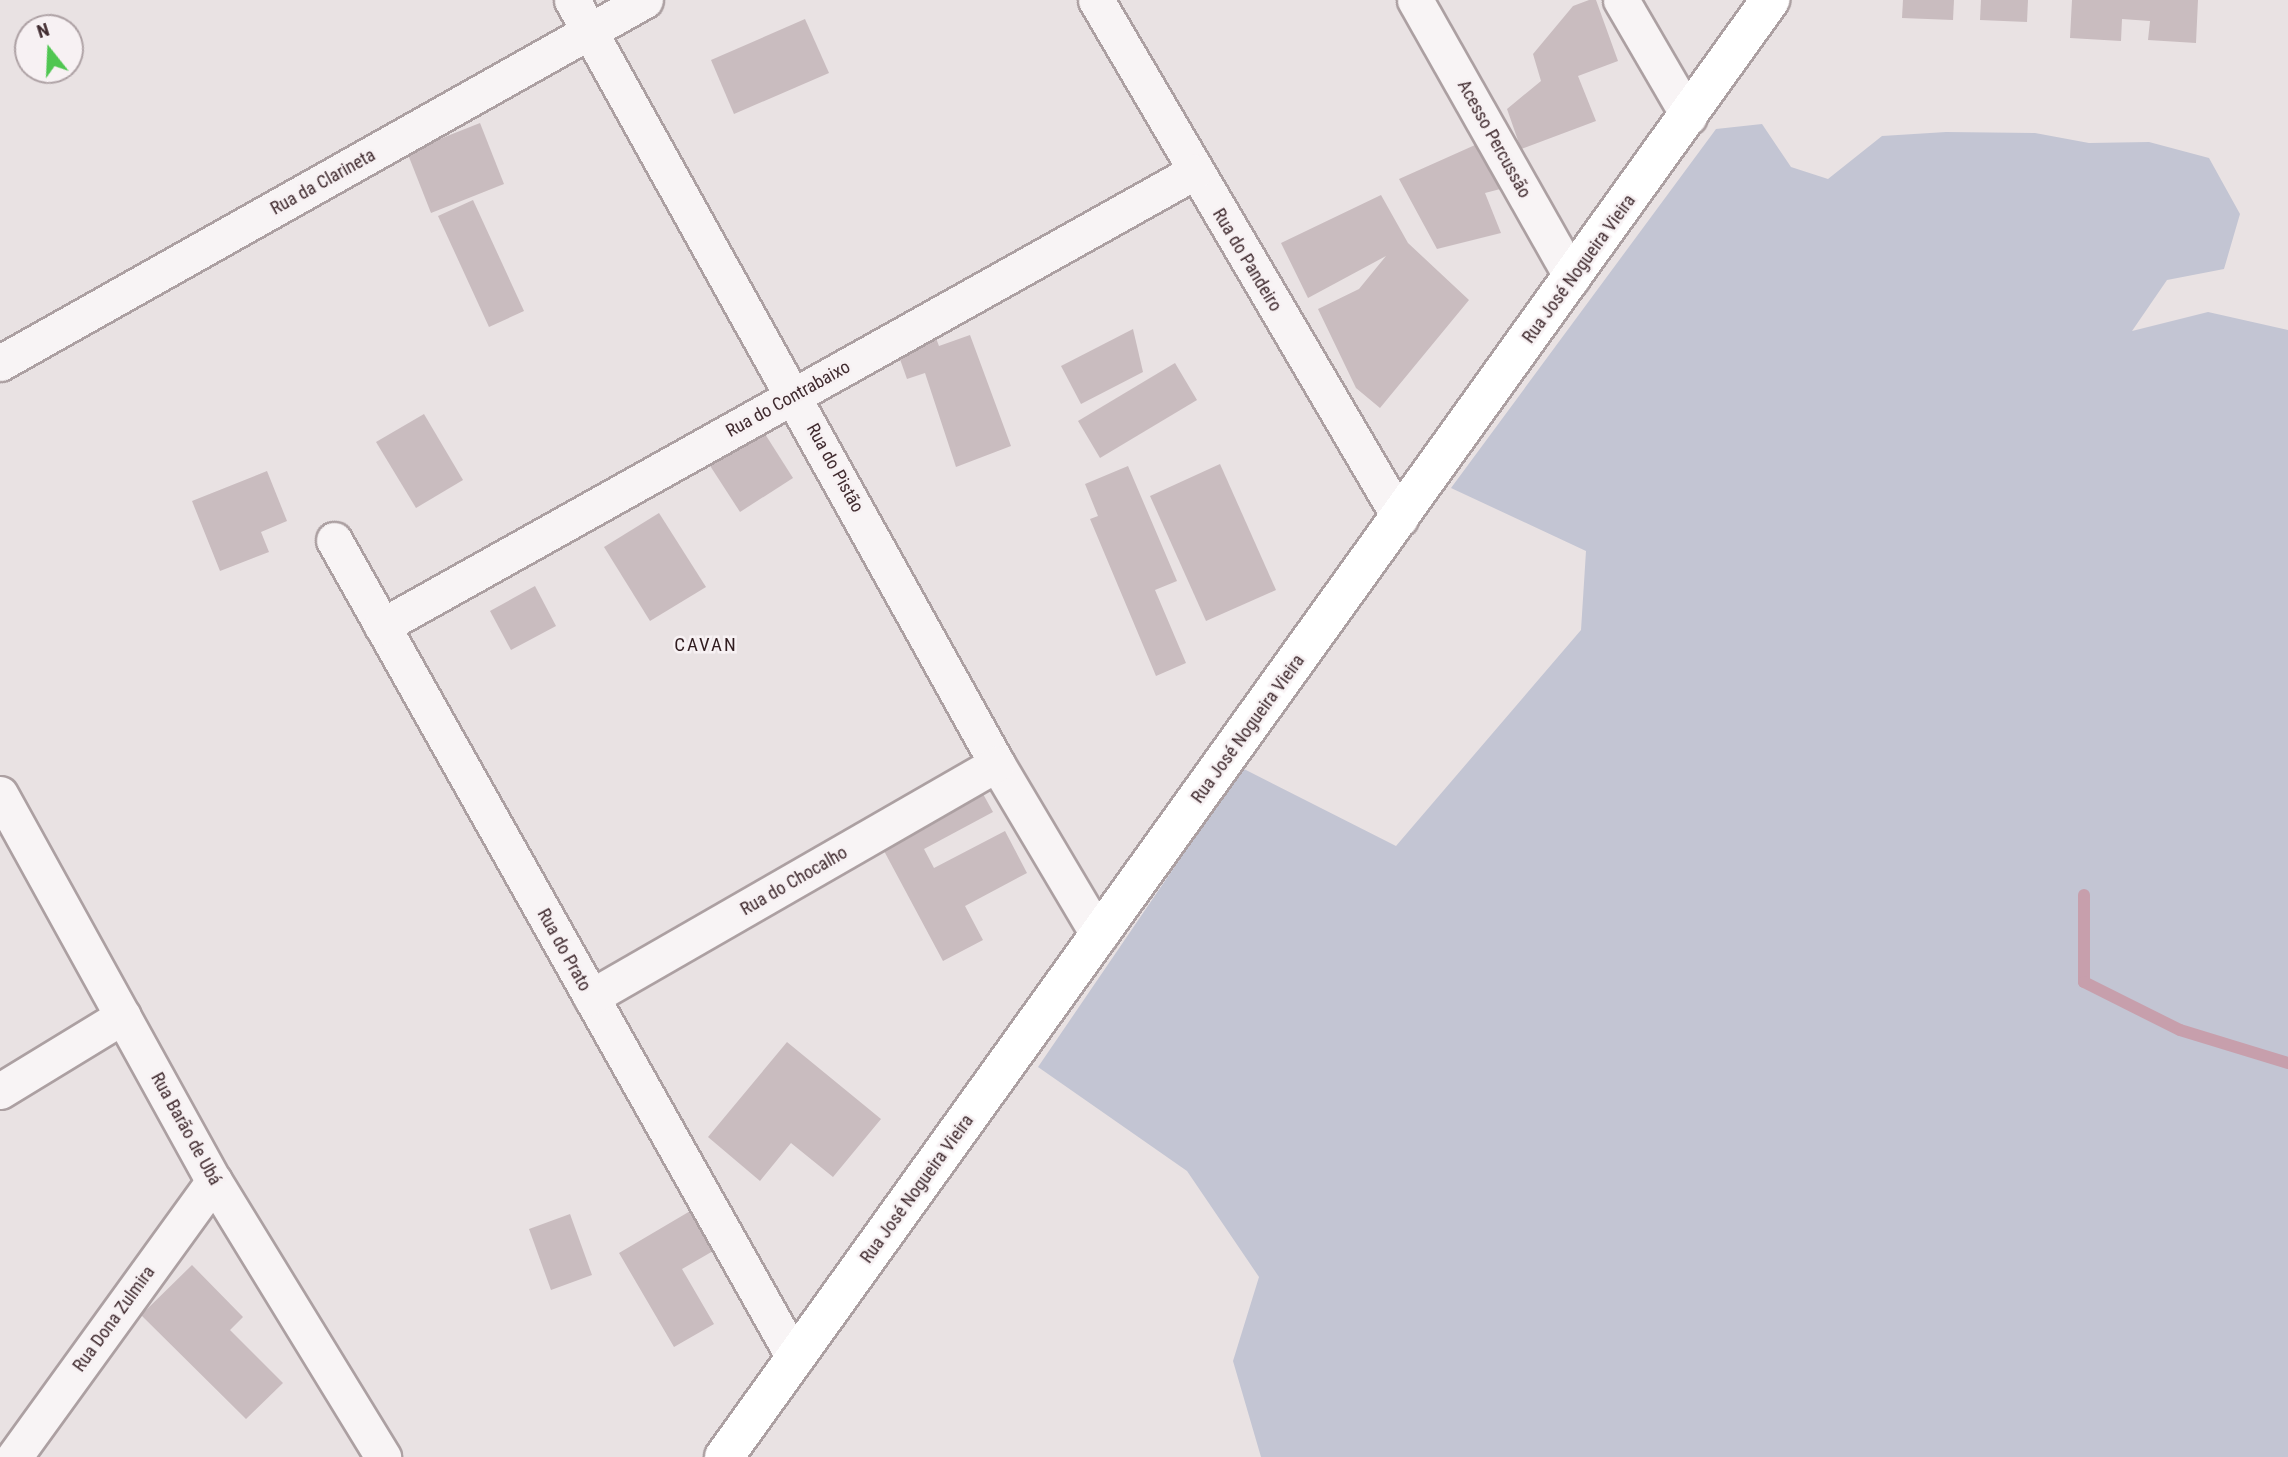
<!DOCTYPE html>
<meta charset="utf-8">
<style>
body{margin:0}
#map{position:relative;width:2288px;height:1457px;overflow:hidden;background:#e9e2e3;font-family:"Roboto Condensed",sans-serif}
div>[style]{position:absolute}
.green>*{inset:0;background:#c3c5d3}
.stream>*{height:12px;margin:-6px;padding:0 6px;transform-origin:6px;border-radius:6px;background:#c79fac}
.building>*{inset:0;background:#c9bcbf}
.roads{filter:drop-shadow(2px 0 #aca0a2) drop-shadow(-2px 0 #aca0a2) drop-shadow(0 2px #aca0a2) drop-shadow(0 -2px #aca0a2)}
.street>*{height:35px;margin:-17.5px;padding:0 17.5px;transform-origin:17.5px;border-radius:17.5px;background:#f8f4f5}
.secondary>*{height:38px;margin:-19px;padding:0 19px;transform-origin:19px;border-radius:19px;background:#fff}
span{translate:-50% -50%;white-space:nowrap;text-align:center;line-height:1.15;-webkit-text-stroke:5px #f7f1f3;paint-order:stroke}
.street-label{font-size:18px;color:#402b2f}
.neighbourhood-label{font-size:19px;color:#311d20;letter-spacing:2px}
.north{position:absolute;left:14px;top:14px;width:70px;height:70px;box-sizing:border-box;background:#f7f1f3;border:2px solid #aea2a5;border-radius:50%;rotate:342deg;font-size:19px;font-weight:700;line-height:28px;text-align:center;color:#402b2f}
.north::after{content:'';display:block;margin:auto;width:24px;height:32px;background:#4fc651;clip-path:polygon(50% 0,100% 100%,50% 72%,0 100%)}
</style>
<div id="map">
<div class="green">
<div style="clip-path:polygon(1762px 124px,1791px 167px,1828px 179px,1882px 136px,1946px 132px,2035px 133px,2089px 143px,2149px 142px,2209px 158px,2240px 214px,2224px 269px,2167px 280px,2132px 331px,2208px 312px,2288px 330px,2288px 1457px,1261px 1457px,1233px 1361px,1259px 1277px,1187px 1171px,1038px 1067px,1242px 768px,1396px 846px,1581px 630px,1586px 551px,1451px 488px,1716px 129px)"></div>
</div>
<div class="stream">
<div style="left:2084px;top:895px;width:87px;rotate:90deg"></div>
<div style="left:2084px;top:982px;width:107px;rotate:26.6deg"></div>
<div style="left:2180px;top:1030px;width:113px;rotate:17deg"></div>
</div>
<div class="building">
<div style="clip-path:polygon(1589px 0,1596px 0,1618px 61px,1578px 76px,1596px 121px,1521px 149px,1507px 109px,1541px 81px,1533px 54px,1573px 6px)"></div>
<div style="clip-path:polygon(1903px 0,1954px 0,1953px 20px,1902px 18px)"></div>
<div style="clip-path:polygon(1981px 0,2028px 0,2027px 22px,1980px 20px)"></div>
<div style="clip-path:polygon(2072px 0,2198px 0,2196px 43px,2148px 40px,2150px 21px,2122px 19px,2121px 41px,2070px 38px)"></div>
<div style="clip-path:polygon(805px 19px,829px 73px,734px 114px,711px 60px)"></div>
<div style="clip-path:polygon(480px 123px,504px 184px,431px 213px,407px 152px)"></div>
<div style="clip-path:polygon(1484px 141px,1508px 187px,1485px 193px,1501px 233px,1437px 249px,1399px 179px)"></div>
<div style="clip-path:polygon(1381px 195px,1408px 243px,1469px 300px,1380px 408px,1356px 388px,1318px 309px,1359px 289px,1386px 256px,1308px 298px,1281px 243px)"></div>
<div style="clip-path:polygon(473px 200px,524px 311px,489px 327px,438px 216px)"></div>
<div style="clip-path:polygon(1133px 329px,1143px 372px,1081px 404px,1061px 366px)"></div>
<div style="clip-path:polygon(934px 333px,939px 346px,970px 335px,1011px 446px,956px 467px,925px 373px,907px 379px,896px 348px)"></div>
<div style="clip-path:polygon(1175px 363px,1197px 400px,1100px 458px,1078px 421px)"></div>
<div style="clip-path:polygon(424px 414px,463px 480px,416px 508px,376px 442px)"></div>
<div style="clip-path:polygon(758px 423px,793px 478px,740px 512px,705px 458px)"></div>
<div style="clip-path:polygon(1220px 464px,1276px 590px,1206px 621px,1150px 496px)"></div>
<div style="clip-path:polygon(1128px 466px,1177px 581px,1155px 590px,1186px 663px,1156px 676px,1090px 519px,1098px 516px,1085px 484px)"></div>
<div style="clip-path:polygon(267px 471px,287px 521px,261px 532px,269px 552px,220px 571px,192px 501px)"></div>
<div style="clip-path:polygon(659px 513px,706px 587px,650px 621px,604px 547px)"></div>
<div style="clip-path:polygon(535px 586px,556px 626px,511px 650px,490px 611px)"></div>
<div style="clip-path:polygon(977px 783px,993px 812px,924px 849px,934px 868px,1005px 831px,1027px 873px,965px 906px,983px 940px,943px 961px,876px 836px)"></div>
<div style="clip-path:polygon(787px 1042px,881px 1119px,833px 1177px,791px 1143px,760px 1181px,708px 1137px)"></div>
<div style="clip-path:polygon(697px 1207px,720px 1247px,682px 1269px,714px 1324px,674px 1347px,619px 1253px)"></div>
<div style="clip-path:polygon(570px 1214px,592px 1275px,551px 1290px,529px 1229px)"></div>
<div style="clip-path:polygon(192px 1265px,243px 1317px,230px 1330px,283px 1383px,246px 1419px,141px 1315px)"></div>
</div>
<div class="roads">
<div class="street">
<div style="left:572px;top:0;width:874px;rotate:60.91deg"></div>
<div style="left:997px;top:764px;width:200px;rotate:59.3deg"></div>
<div style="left:1096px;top:0;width:601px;rotate:59.59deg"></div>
<div style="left:1415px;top:0;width:319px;rotate:60.5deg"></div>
<div style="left:1621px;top:0;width:135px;rotate:59.8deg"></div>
<div style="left:0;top:363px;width:740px;rotate:-29.37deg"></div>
<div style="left:334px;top:540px;width:940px;rotate:60.63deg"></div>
<div style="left:382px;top:626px;width:930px;rotate:-29.21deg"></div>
<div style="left:0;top:794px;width:442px;rotate:61.1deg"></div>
<div style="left:214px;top:1181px;width:324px;rotate:58.5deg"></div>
<div style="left:591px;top:997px;width:468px;rotate:-29.9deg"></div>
<div style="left:0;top:1091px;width:144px;rotate:-31.4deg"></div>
<div style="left:14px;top:1457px;width:341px;rotate:-54.1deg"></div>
</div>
<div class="secondary">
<div style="left:724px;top:1457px;width:1794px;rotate:-54.32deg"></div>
</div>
</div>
<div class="street-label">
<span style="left:1494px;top:139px;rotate:61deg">Acesso Percussão</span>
<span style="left:323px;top:182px;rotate:-29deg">Rua da Clarineta</span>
<span style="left:1247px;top:260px;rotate:59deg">Rua do Pandeiro</span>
<span style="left:1579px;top:269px;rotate:-54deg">Rua José Nogueira Vieira</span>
<span style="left:788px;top:399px;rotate:-29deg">Rua do Contrabaixo</span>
<span style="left:835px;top:468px;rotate:61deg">Rua do Pistão</span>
<span style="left:1248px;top:729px;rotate:-54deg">Rua José Nogueira Vieira</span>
<span style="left:794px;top:881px;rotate:-30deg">Rua do Chocalho</span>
<span style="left:564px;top:950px;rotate:61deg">Rua do Prato</span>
<span style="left:186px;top:1129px;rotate:61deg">Rua Barão de Ubá</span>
<span style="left:917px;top:1189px;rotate:-54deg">Rua José Nogueira Vieira</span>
<span style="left:114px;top:1319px;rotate:-54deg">Rua Dona Zulmira</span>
</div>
<div class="neighbourhood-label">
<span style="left:706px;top:645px">CAVAN</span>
</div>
<div class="north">N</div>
</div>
